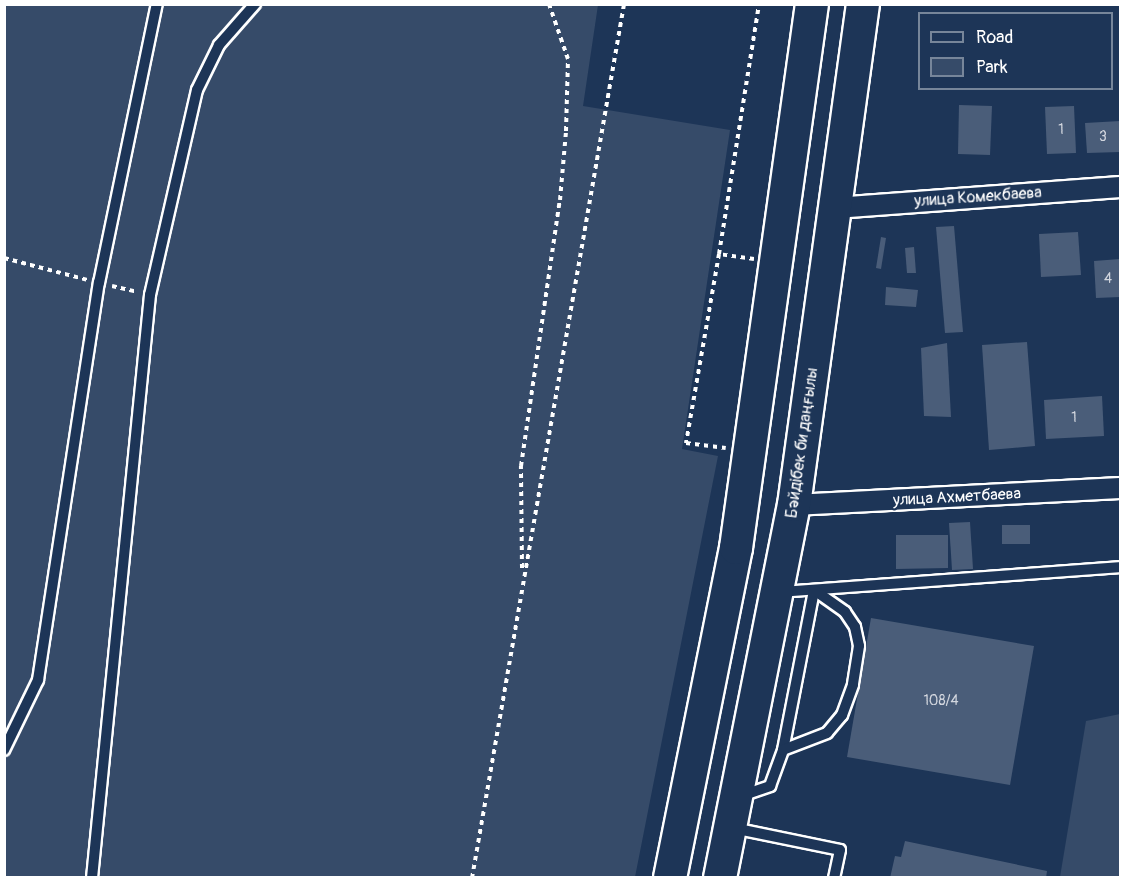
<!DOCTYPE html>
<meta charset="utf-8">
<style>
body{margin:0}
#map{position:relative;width:1125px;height:882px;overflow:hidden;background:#1d3557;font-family:Pangolin,sans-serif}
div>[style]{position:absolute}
.green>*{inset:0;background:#364b69}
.building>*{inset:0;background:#4a5d79}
.path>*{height:4px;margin-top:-2px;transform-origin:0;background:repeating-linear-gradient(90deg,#fff 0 4.5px,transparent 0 9px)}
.roads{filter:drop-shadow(2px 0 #fff) drop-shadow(-2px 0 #fff) drop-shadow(0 2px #fff) drop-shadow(0 -2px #fff)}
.service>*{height:10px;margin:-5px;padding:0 5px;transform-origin:5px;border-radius:5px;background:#1d3557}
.minor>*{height:20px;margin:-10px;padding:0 10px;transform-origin:10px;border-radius:10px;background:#1d3557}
.primary>*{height:32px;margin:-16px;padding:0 16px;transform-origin:16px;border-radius:16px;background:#1d3557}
span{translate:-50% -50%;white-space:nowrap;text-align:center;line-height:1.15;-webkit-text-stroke:4.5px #1d3557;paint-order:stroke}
.number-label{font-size:14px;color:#d2d6de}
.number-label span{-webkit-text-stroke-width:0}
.street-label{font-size:16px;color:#fff}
.frame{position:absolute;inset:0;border:6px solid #fff;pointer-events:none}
.legend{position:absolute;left:918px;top:12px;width:195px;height:78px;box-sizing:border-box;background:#1d3557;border:2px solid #77869a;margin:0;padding:8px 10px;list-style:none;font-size:18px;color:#fff}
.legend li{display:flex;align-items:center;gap:12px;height:30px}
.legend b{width:30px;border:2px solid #77869a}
</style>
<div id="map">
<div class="green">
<div style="clip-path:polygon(5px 5px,598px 5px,583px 106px,730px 130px,682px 449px,718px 456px,635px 877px,5px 878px)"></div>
<div style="clip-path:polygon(1120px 714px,1120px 877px,1060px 877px,1086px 721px)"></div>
</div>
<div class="building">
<div style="clip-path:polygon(959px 105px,992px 106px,990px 155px,958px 154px)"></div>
<div style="clip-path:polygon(1074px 106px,1076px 153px,1047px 154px,1045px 107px)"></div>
<div style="clip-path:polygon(1120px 121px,1120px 152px,1087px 153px,1085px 123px)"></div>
<div style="clip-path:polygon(954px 226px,963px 332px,945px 333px,936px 227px)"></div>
<div style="clip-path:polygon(1078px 232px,1081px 275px,1041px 277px,1039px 234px)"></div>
<div style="clip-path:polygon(881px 237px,886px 238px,881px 269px,876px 268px)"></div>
<div style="clip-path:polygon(914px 247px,916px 273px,907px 273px,905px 248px)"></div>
<div style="clip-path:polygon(1120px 259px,1120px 297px,1096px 298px,1094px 261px)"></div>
<div style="clip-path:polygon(886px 287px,918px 290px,916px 307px,885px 305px)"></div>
<div style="clip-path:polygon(1027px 342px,1035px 446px,989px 450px,982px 345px)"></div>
<div style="clip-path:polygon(947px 343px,951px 417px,924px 416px,921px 348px)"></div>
<div style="clip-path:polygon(1102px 396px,1104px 436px,1046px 439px,1044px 400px)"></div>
<div style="clip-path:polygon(970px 522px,973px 569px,952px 570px,949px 523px)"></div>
<div style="clip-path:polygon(1002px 525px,1030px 525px,1030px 544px,1002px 544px)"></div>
<div style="clip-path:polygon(896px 535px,948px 535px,948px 568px,896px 569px)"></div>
<div style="clip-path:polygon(871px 618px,1034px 646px,1010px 785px,847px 757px)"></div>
<div style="clip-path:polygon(905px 841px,1047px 871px,1046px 878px,890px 878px,895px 856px,901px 857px)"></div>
</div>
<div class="path">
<div style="left:719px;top:254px;width:192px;rotate:99.9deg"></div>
<div style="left:686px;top:443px;width:40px;rotate:7.1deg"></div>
<div style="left:4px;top:258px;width:87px;rotate:14.7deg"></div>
<div style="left:754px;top:259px;width:35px;rotate:-172deg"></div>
<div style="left:719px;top:254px;width:253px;rotate:-80.9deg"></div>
<div style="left:112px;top:286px;width:26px;rotate:13deg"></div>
<div style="left:522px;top:568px;width:102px;rotate:-90.6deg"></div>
<div style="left:521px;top:466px;width:269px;rotate:-81.7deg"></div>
<div style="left:560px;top:200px;width:69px;rotate:-85deg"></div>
<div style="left:566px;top:131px;width:72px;rotate:-88.4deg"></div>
<div style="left:568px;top:59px;width:58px;rotate:-109.1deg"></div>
<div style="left:472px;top:878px;width:887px;rotate:-80.13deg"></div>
</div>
<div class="roads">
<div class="service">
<div style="left:780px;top:592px;width:341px;rotate:-4.2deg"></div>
<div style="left:4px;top:750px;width:78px;rotate:-64.1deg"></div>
<div style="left:38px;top:680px;width:402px;rotate:-81.3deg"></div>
<div style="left:99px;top:283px;width:285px;rotate:-78.3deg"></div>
<div style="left:741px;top:796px;width:31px;rotate:-19deg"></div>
<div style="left:770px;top:786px;width:38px;rotate:-70deg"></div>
<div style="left:783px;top:750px;width:163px;rotate:-79deg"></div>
<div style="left:814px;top:590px;width:38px;rotate:35deg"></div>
<div style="left:845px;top:612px;width:18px;rotate:56deg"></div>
<div style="left:855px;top:627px;width:19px;rotate:78deg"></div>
<div style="left:859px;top:646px;width:39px;rotate:99deg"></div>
<div style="left:853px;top:685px;width:32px;rotate:110deg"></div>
<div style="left:842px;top:715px;width:23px;rotate:130deg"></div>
<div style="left:827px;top:733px;width:47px;rotate:158.9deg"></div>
<div style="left:733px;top:828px;width:109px;rotate:11.6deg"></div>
<div style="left:840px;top:850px;width:29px;rotate:102deg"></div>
<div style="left:92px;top:878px;width:586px;rotate:-84.32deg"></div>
<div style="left:150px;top:295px;width:210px;rotate:-77.1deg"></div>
<div style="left:197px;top:90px;width:50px;rotate:-63.9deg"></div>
<div style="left:219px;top:45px;width:55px;rotate:-48.7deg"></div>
</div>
<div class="minor">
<div style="left:835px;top:208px;width:286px;rotate:-4.2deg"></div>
<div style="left:794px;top:505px;width:326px;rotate:-3deg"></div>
</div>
<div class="primary">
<div style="left:670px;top:878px;width:337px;rotate:-78.7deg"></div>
<div style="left:736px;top:548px;width:549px;rotate:-82.05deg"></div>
<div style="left:720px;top:878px;width:380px;rotate:-78.8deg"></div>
<div style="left:794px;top:505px;width:506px;rotate:-82.16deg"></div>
</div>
</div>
<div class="number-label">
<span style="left:1061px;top:130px">1</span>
<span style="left:1103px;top:137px">3</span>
<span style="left:1108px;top:279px">4</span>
<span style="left:1074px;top:418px">1</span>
<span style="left:941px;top:701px">108/4</span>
</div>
<div class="street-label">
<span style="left:978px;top:197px;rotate:-4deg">улица Комекбаева</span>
<span style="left:802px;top:443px;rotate:-82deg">Бәйдібек би даңғылы</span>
<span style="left:957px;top:497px;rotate:-3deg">улица Ахметбаева</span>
</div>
<div class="frame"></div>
<ul class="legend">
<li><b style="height:8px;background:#1d3557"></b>Road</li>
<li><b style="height:16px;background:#364b69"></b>Park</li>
</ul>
</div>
